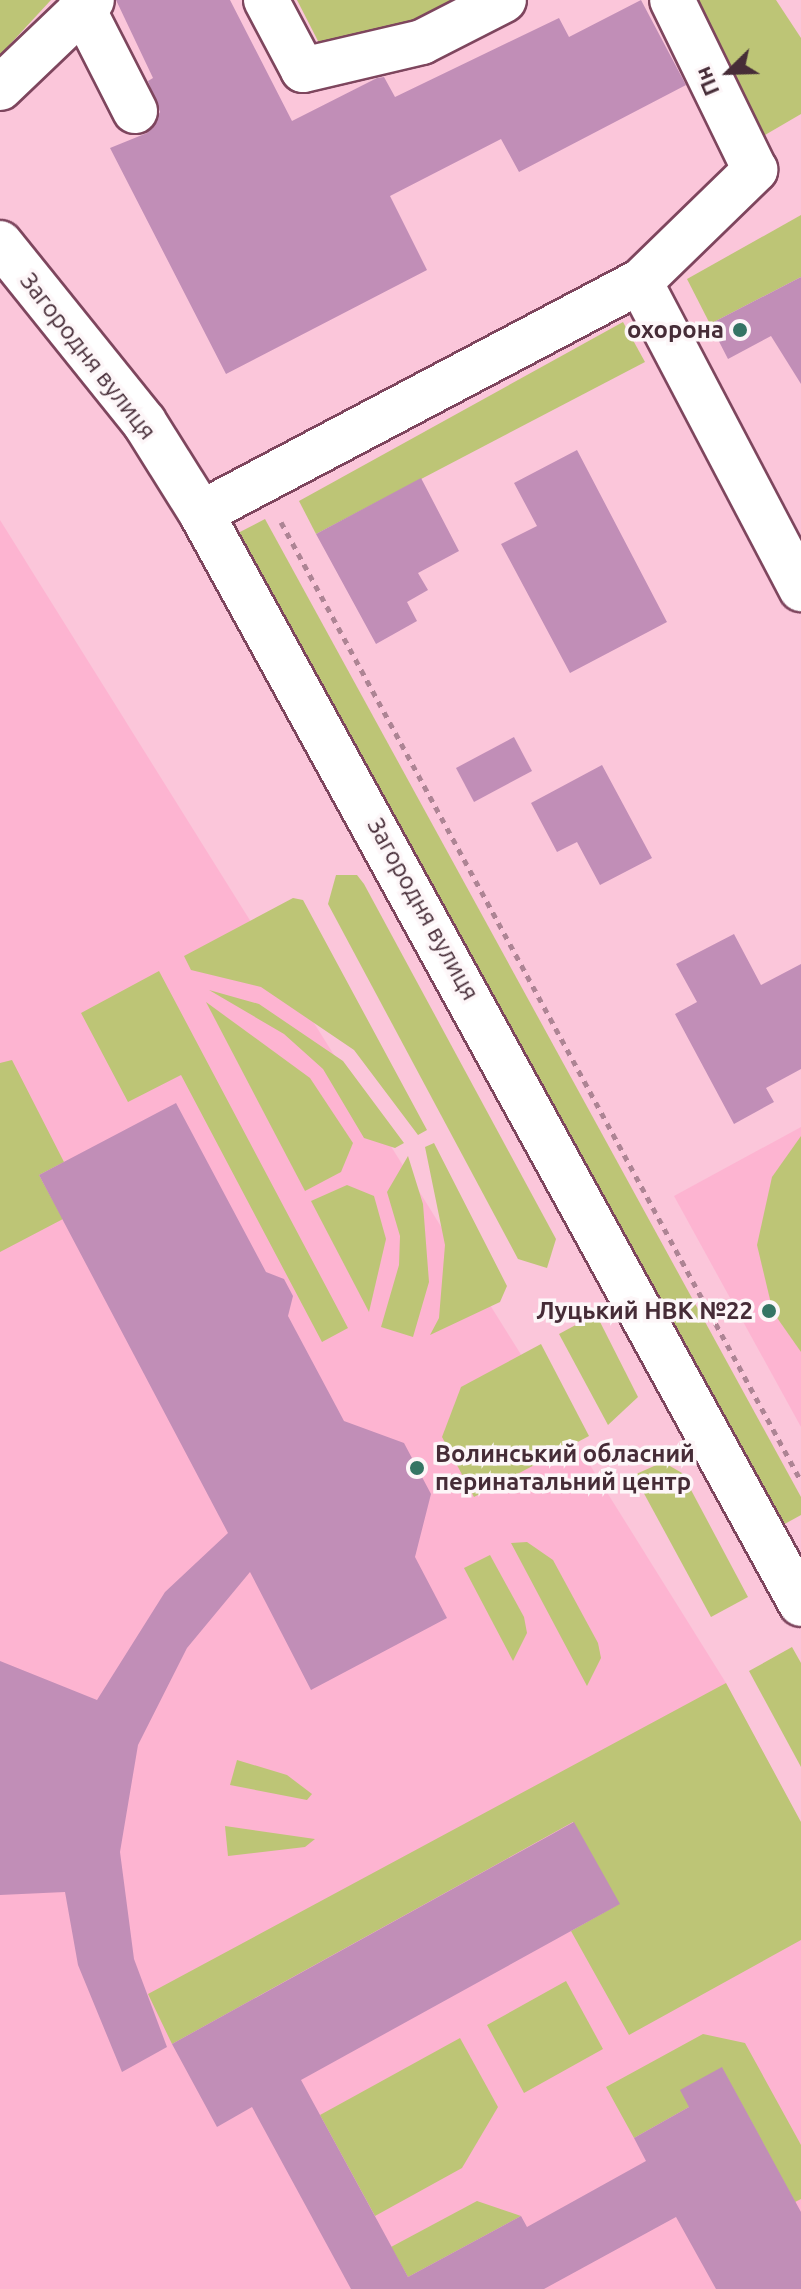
<!DOCTYPE html>
<meta charset="utf-8">
<style>
body{margin:0}
#map{position:relative;width:801px;height:2289px;overflow:hidden;background:#fbc6da;font-family:Ubuntu,sans-serif}
div>[style]{position:absolute}
.built>*{inset:0;background:#fdb4d1}
.green>*{inset:0;background:#bdc576}
.building>*{inset:0;background:#c18eb7}
.path>*{height:5px;margin-top:-2.5px;transform-origin:0;background:repeating-linear-gradient(90deg,#ad8494 0 6px,transparent 0 12px)}
.roads{filter:drop-shadow(2px 0 #7e465e) drop-shadow(-2px 0 #7e465e) drop-shadow(0 2px #7e465e) drop-shadow(0 -2px #7e465e)}
.minor>*{height:44px;margin:-22px;padding:0 22px;transform-origin:22px;border-radius:22px;background:#fff}
.dots>*{width:22px;height:22px;translate:-50% -50%;box-sizing:border-box;border:4px solid #fdf6f8;border-radius:50%}
span{translate:-50% -50%;white-space:nowrap;text-align:center;line-height:1.15;-webkit-text-stroke:7px #fdf6f8;paint-order:stroke}
.poi-label{font-size:24px;color:#462c37;font-weight:700}
.right{translate:-100% -50%;text-align:right}
.left{translate:0 -50%;text-align:left}
.street-label{font-size:24px;color:#462c37}
.north{position:absolute;left:689px;top:32px;width:80px;height:80px;-webkit-text-stroke:6px #fdf6f8;paint-order:stroke;rotate:247deg;font-size:22px;font-weight:700;line-height:32px;text-align:center;color:#462c37}
.north::after{content:'';display:block;margin:auto;width:28px;height:36px;background:#462c37;clip-path:polygon(50% 0,100% 100%,50% 72%,0 100%)}
</style>
<div id="map">
<div class="built">
<div style="clip-path:polygon(0 520px,726px 1683px,801px 1823px,801px 2289px,0 2289px)"></div>
<div style="clip-path:polygon(801px 1127px,801px 1427px,674px 1196px)"></div>
</div>
<div class="green">
<div style="clip-path:polygon(0 0,51px 0,0 55px)"></div>
<div style="clip-path:polygon(297px 0,455px 0,415px 21px,319px 43px)"></div>
<div style="clip-path:polygon(693px 0,776px 0,801px 38px,801px 114px,760px 138px)"></div>
<div style="clip-path:polygon(801px 215px,801px 277px,710px 324px,687px 279px)"></div>
<div style="clip-path:polygon(623px 322px,645px 362px,316px 534px,299px 501px)"></div>
<div style="clip-path:polygon(265px 519px,801px 1497px,801px 1515px,781px 1526px,238px 533px)"></div>
<div style="clip-path:polygon(336px 875px,357px 875px,364px 884px,556px 1239px,547px 1268px,518px 1259px,328px 904px)"></div>
<div style="clip-path:polygon(293px 898px,303px 900px,427px 1130px,418px 1135px,354px 1050px,261px 987px,191px 970px,184px 956px)"></div>
<div style="clip-path:polygon(159px 971px,348px 1328px,322px 1342px,181px 1075px,128px 1102px,81px 1013px)"></div>
<div style="clip-path:polygon(209px 990px,259px 1004px,343px 1061px,404px 1143px,395px 1148px,364px 1138px,323px 1069px,284px 1034px)"></div>
<div style="clip-path:polygon(206px 1002px,310px 1078px,353px 1143px,341px 1172px,305px 1191px)"></div>
<div style="clip-path:polygon(12px 1060px,64px 1162px,39px 1175px,63px 1219px,0 1252px,0 1063px)"></div>
<div style="clip-path:polygon(801px 1136px,801px 1352px,773px 1312px,757px 1245px,772px 1177px)"></div>
<div style="clip-path:polygon(434px 1143px,507px 1286px,500px 1302px,430px 1335px,439px 1318px,445px 1245px,425px 1147px)"></div>
<div style="clip-path:polygon(408px 1156px,423px 1204px,429px 1282px,413px 1337px,381px 1327px,399px 1265px,400px 1236px,387px 1192px)"></div>
<div style="clip-path:polygon(347px 1185px,374px 1196px,386px 1239px,369px 1312px,311px 1201px)"></div>
<div style="clip-path:polygon(596px 1314px,638px 1397px,608px 1425px,559px 1334px)"></div>
<div style="clip-path:polygon(541px 1344px,589px 1436px,474px 1497px,442px 1437px,461px 1387px)"></div>
<div style="clip-path:polygon(663px 1462px,682px 1473px,748px 1597px,711px 1617px,634px 1475px)"></div>
<div style="clip-path:polygon(527px 1542px,553px 1560px,598px 1643px,601px 1658px,587px 1686px,511px 1543px)"></div>
<div style="clip-path:polygon(490px 1555px,524px 1617px,527px 1633px,513px 1661px,464px 1568px)"></div>
<div style="clip-path:polygon(792px 1647px,801px 1663px,801px 1767px,749px 1671px)"></div>
<div style="clip-path:polygon(726px 1683px,801px 1822px,801px 1940px,629px 2035px,571px 1931px,619px 1904px,573px 1822px,172px 2044px,148px 1994px)"></div>
<div style="clip-path:polygon(237px 1760px,287px 1775px,312px 1794px,307px 1800px,230px 1785px)"></div>
<div style="clip-path:polygon(225px 1826px,315px 1839px,305px 1847px,228px 1856px)"></div>
<div style="clip-path:polygon(566px 1981px,603px 2049px,524px 2093px,487px 2025px)"></div>
<div style="clip-path:polygon(703px 2034px,745px 2043px,801px 2145px,801px 2199px,795px 2202px,722px 2068px,689px 2107px,634px 2138px,606px 2087px)"></div>
<div style="clip-path:polygon(460px 2038px,498px 2107px,462px 2168px,375px 2216px,320px 2115px)"></div>
<div style="clip-path:polygon(477px 2201px,521px 2216px,408px 2277px,391px 2247px)"></div>
</div>
<div class="building">
<div style="clip-path:polygon(116px 0,230px 0,292px 121px,377px 78px,384px 77px,395px 97px,559px 18px,569px 37px,641px 0,686px 85px,519px 172px,501px 139px,390px 196px,427px 270px,226px 374px,110px 148px,147px 133px,160px 112px,148px 81px,153px 78px)"></div>
<div style="clip-path:polygon(801px 277px,801px 384px,771px 336px,728px 359px,710px 324px)"></div>
<div style="clip-path:polygon(577px 450px,667px 622px,570px 673px,501px 544px,537px 526px,514px 483px)"></div>
<div style="clip-path:polygon(421px 478px,459px 551px,418px 573px,428px 590px,407px 602px,417px 621px,376px 644px,316px 534px)"></div>
<div style="clip-path:polygon(514px 737px,532px 771px,474px 802px,456px 768px)"></div>
<div style="clip-path:polygon(602px 765px,652px 858px,600px 885px,577px 842px,557px 852px,531px 803px)"></div>
<div style="clip-path:polygon(734px 934px,761px 985px,801px 964px,801px 1069px,766px 1088px,774px 1102px,734px 1124px,675px 1014px,697px 1002px,676px 964px)"></div>
<div style="clip-path:polygon(176px 1103px,266px 1272px,284px 1279px,293px 1296px,288px 1316px,344px 1421px,404px 1443px,431px 1494px,415px 1557px,447px 1618px,311px 1690px,250px 1572px,187px 1648px,138px 1745px,120px 1852px,134px 1959px,167px 2047px,122px 2072px,78px 1965px,65px 1892px,0 1895px,0 1661px,97px 1700px,165px 1592px,228px 1533px,39px 1175px)"></div>
<div style="clip-path:polygon(574px 1822px,620px 1904px,301px 2080px,408px 2277px,521px 2216px,527px 2227px,646px 2161px,634px 2138px,689px 2107px,680px 2090px,722px 2067px,801px 2212px,801px 2289px,716px 2289px,676px 2217px,544px 2289px,351px 2289px,252px 2107px,217px 2127px,172px 2044px)"></div>
</div>
<div class="path">
<div style="left:281px;top:522px;width:1091px;rotate:61.53deg"></div>
</div>
<div class="roads">
<div class="minor">
<div style="left:266px;top:0;width:79px;rotate:62.1deg"></div>
<div style="left:303px;top:70px;width:122px;rotate:-13.2deg"></div>
<div style="left:422px;top:42px;width:92px;rotate:-27.1deg"></div>
<div style="left:81px;top:5px;width:119px;rotate:63deg"></div>
<div style="left:0;top:88px;width:127px;rotate:-43.7deg"></div>
<div style="left:0;top:243px;width:230px;rotate:51.2deg"></div>
<div style="left:144px;top:422px;width:107px;rotate:57.9deg"></div>
<div style="left:201px;top:513px;width:1245px;rotate:61.19deg"></div>
<div style="left:640px;top:282px;width:347px;rotate:62.3deg"></div>
<div style="left:201px;top:513px;width:496px;rotate:-27.8deg"></div>
<div style="left:640px;top:282px;width:161px;rotate:-44.2deg"></div>
<div style="left:755px;top:170px;width:189px;rotate:-116deg"></div>
</div>
</div>
<div class="dots">
<div style="left:740px;top:330px;background:#357564"></div>
<div style="left:769px;top:1311px;background:#357564"></div>
<div style="left:417px;top:1468px;background:#357564"></div>
</div>
<div class="poi-label">
<span class="right" style="left:724px;top:330px">охорона</span>
<span class="right" style="left:753px;top:1311px">Луцький НВК №22</span>
<span class="left" style="left:435px;top:1468px">Волинський обласний<br>перинатальний центр</span>
</div>
<div class="street-label">
<span style="left:88px;top:356px;rotate:52deg">Загородня вулиця</span>
<span style="left:423px;top:909px;rotate:61deg">Загородня вулиця</span>
</div>
<div class="north">Пн</div>
</div>
